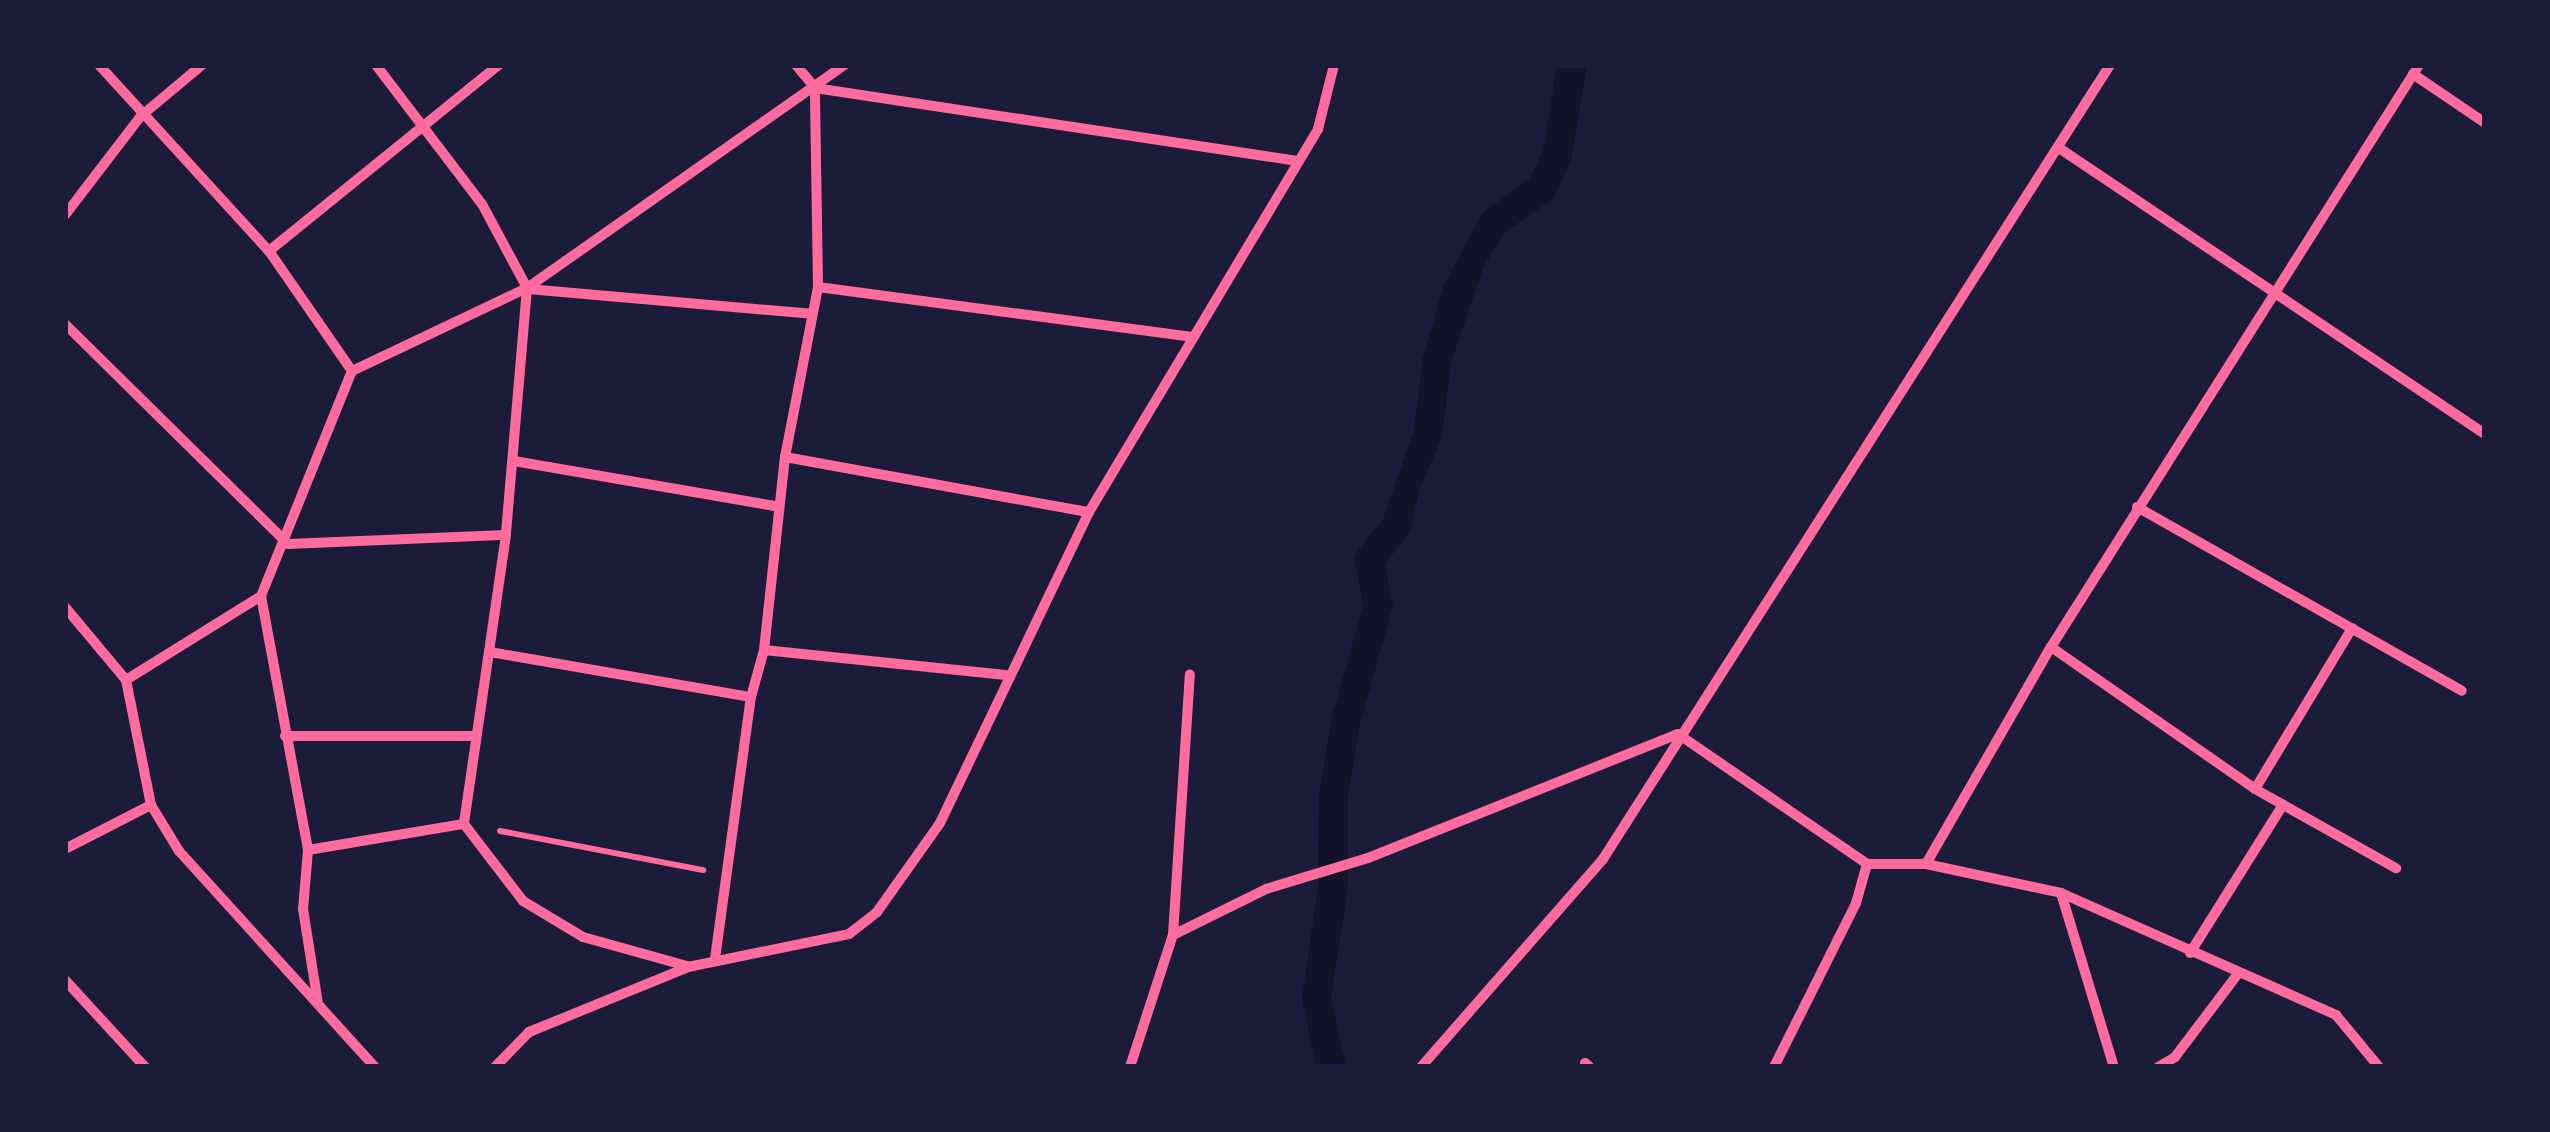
<!DOCTYPE html>
<style>
body{margin:0}
#map{position:relative;width:2550px;height:1132px;overflow:hidden;background:#1b1b3a;font-family:"Times New Roman",serif}
div>[style]{position:absolute}
.water>*{inset:0;background:#12122b}
.path>*{height:6px;margin:-3px;padding:0 3px;transform-origin:3px;border-radius:3px;background:#ff6b9d}
.minor>*{height:10px;margin:-5px;padding:0 5px;transform-origin:5px;border-radius:5px;background:#ff6b9d}
span{translate:-50% -50%;white-space:nowrap;text-align:center;line-height:1.15;-webkit-text-stroke:10px #1b1b3a;paint-order:stroke}
.frame{position:absolute;inset:0;border:68px solid #1b1b3a;pointer-events:none}
</style>
<div id="map">
<div class="water">
<div style="clip-path:polygon(1557px 65px,1587px 65px,1571px 159px,1554px 198px,1504px 233px,1483px 268px,1451px 363px,1442px 438px,1420px 487px,1410px 531px,1385px 564px,1393px 606px,1360px 724px,1348px 796px,1348px 888px,1331px 998px,1346px 1067px,1316px 1067px,1302px 999px,1318px 886px,1319px 794px,1332px 717px,1363px 605px,1354px 556px,1383px 519px,1414px 430px,1423px 358px,1443px 287px,1483px 212px,1530px 178px,1543px 150px)"></div>
</div>
<div class="path">
<div style="left:500px;top:831px;width:207px;rotate:10.9deg"></div>
</div>
<div class="minor">
<div style="left:99px;top:65px;width:252px;rotate:47.6deg"></div>
<div style="left:269px;top:251px;width:146px;rotate:55.3deg"></div>
<div style="left:376px;top:65px;width:175px;rotate:52.7deg"></div>
<div style="left:482px;top:204px;width:95px;rotate:61.8deg"></div>
<div style="left:527px;top:288px;width:248px;rotate:94.9deg"></div>
<div style="left:506px;top:535px;width:292px;rotate:98.3deg"></div>
<div style="left:796px;top:65px;width:30px;rotate:50deg"></div>
<div style="left:815px;top:88px;width:488px;rotate:8.6deg"></div>
<div style="left:2413px;top:74px;width:87px;rotate:34.2deg"></div>
<div style="left:2059px;top:148px;width:513px;rotate:33.88deg"></div>
<div style="left:65px;top:215px;width:125px;rotate:-52.5deg"></div>
<div style="left:141px;top:116px;width:80px;rotate:-39.9deg"></div>
<div style="left:269px;top:251px;width:296px;rotate:-39deg"></div>
<div style="left:818px;top:287px;width:379px;rotate:7.6deg"></div>
<div style="left:528px;top:289px;width:285px;rotate:5deg"></div>
<div style="left:65px;top:324px;width:313px;rotate:44.6deg"></div>
<div style="left:288px;top:544px;width:218px;rotate:-2.4deg"></div>
<div style="left:785px;top:457px;width:309px;rotate:10.3deg"></div>
<div style="left:514px;top:461px;width:269px;rotate:9.8deg"></div>
<div style="left:2137px;top:507px;width:373px;rotate:29.5deg"></div>
<div style="left:261px;top:596px;width:258px;rotate:79.5deg"></div>
<div style="left:308px;top:850px;width:59px;rotate:94.8deg"></div>
<div style="left:303px;top:909px;width:96px;rotate:81deg"></div>
<div style="left:65px;top:607px;width:95px;rotate:50.1deg"></div>
<div style="left:126px;top:680px;width:127px;rotate:78.7deg"></div>
<div style="left:151px;top:805px;width:54px;rotate:58.7deg"></div>
<div style="left:179px;top:851px;width:292px;rotate:47.8deg"></div>
<div style="left:2051px;top:647px;width:249px;rotate:34.8deg"></div>
<div style="left:2255px;top:789px;width:162px;rotate:29.3deg"></div>
<div style="left:764px;top:650px;width:243px;rotate:5.9deg"></div>
<div style="left:490px;top:652px;width:265px;rotate:9.8deg"></div>
<div style="left:126px;top:680px;width:159px;rotate:-31.9deg"></div>
<div style="left:261px;top:596px;width:243px;rotate:-68deg"></div>
<div style="left:352px;top:371px;width:194px;rotate:-25.4deg"></div>
<div style="left:527px;top:288px;width:388px;rotate:-35.1deg"></div>
<div style="left:1678px;top:734px;width:229px;rotate:34.5deg"></div>
<div style="left:1867px;top:864px;width:59px"></div>
<div style="left:1926px;top:864px;width:138px;rotate:12.1deg"></div>
<div style="left:2061px;top:893px;width:301px;rotate:23.9deg"></div>
<div style="left:2336px;top:1015px;width:67px;rotate:50.4deg"></div>
<div style="left:285px;top:736px;width:187px"></div>
<div style="left:2255px;top:789px;width:188px;rotate:-58.9deg"></div>
<div style="left:464px;top:824px;width:97px;rotate:52.5deg"></div>
<div style="left:523px;top:901px;width:70px;rotate:31deg"></div>
<div style="left:583px;top:937px;width:108px;rotate:15.6deg"></div>
<div style="left:65px;top:849px;width:97px;rotate:-27.1deg"></div>
<div style="left:308px;top:850px;width:158px;rotate:-9.5deg"></div>
<div style="left:1926px;top:864px;width:250px;rotate:-60.1deg"></div>
<div style="left:2051px;top:647px;width:689px;rotate:-57.69deg"></div>
<div style="left:2061px;top:893px;width:182px;rotate:73.1deg"></div>
<div style="left:1173px;top:935px;width:261px;rotate:-86.3deg"></div>
<div style="left:2190px;top:953px;width:175px;rotate:-57.9deg"></div>
<div style="left:715px;top:959px;width:264px;rotate:-82.2deg"></div>
<div style="left:751px;top:697px;width:49px;rotate:-74.5deg"></div>
<div style="left:764px;top:650px;width:194px;rotate:-83.8deg"></div>
<div style="left:785px;top:457px;width:173px;rotate:-79deg"></div>
<div style="left:818px;top:287px;width:199px;rotate:-90.9deg"></div>
<div style="left:65px;top:980px;width:118px;rotate:47.4deg"></div>
<div style="left:1585px;top:1063px;width:6px;rotate:39deg"></div>
<div style="left:495px;top:1067px;width:49px;rotate:-45.8deg"></div>
<div style="left:529px;top:1032px;width:172px;rotate:-22.2deg"></div>
<div style="left:688px;top:967px;width:164px;rotate:-11.6deg"></div>
<div style="left:849px;top:934px;width:36px;rotate:-38deg"></div>
<div style="left:877px;top:912px;width:109px;rotate:-54.7deg"></div>
<div style="left:940px;top:823px;width:345px;rotate:-64.4deg"></div>
<div style="left:1089px;top:512px;width:446px;rotate:-59.1deg"></div>
<div style="left:1318px;top:129px;width:66px;rotate:-76deg"></div>
<div style="left:1130px;top:1067px;width:139px;rotate:-72deg"></div>
<div style="left:1173px;top:935px;width:104px;rotate:-26.3deg"></div>
<div style="left:1266px;top:889px;width:107px;rotate:-16.9deg"></div>
<div style="left:1368px;top:858px;width:334px;rotate:-21.8deg"></div>
<div style="left:1421px;top:1067px;width:276px;rotate:-48.8deg"></div>
<div style="left:1603px;top:859px;width:942px;rotate:-57.44deg"></div>
<div style="left:1774px;top:1067px;width:183px;rotate:-63.4deg"></div>
<div style="left:1856px;top:903px;width:41px;rotate:-74.2deg"></div>
<div style="left:2158px;top:1067px;width:20px;rotate:-30deg"></div>
<div style="left:2175px;top:1057px;width:103px;rotate:-52.9deg"></div>
</div>
<div class="frame"></div>
</div>
